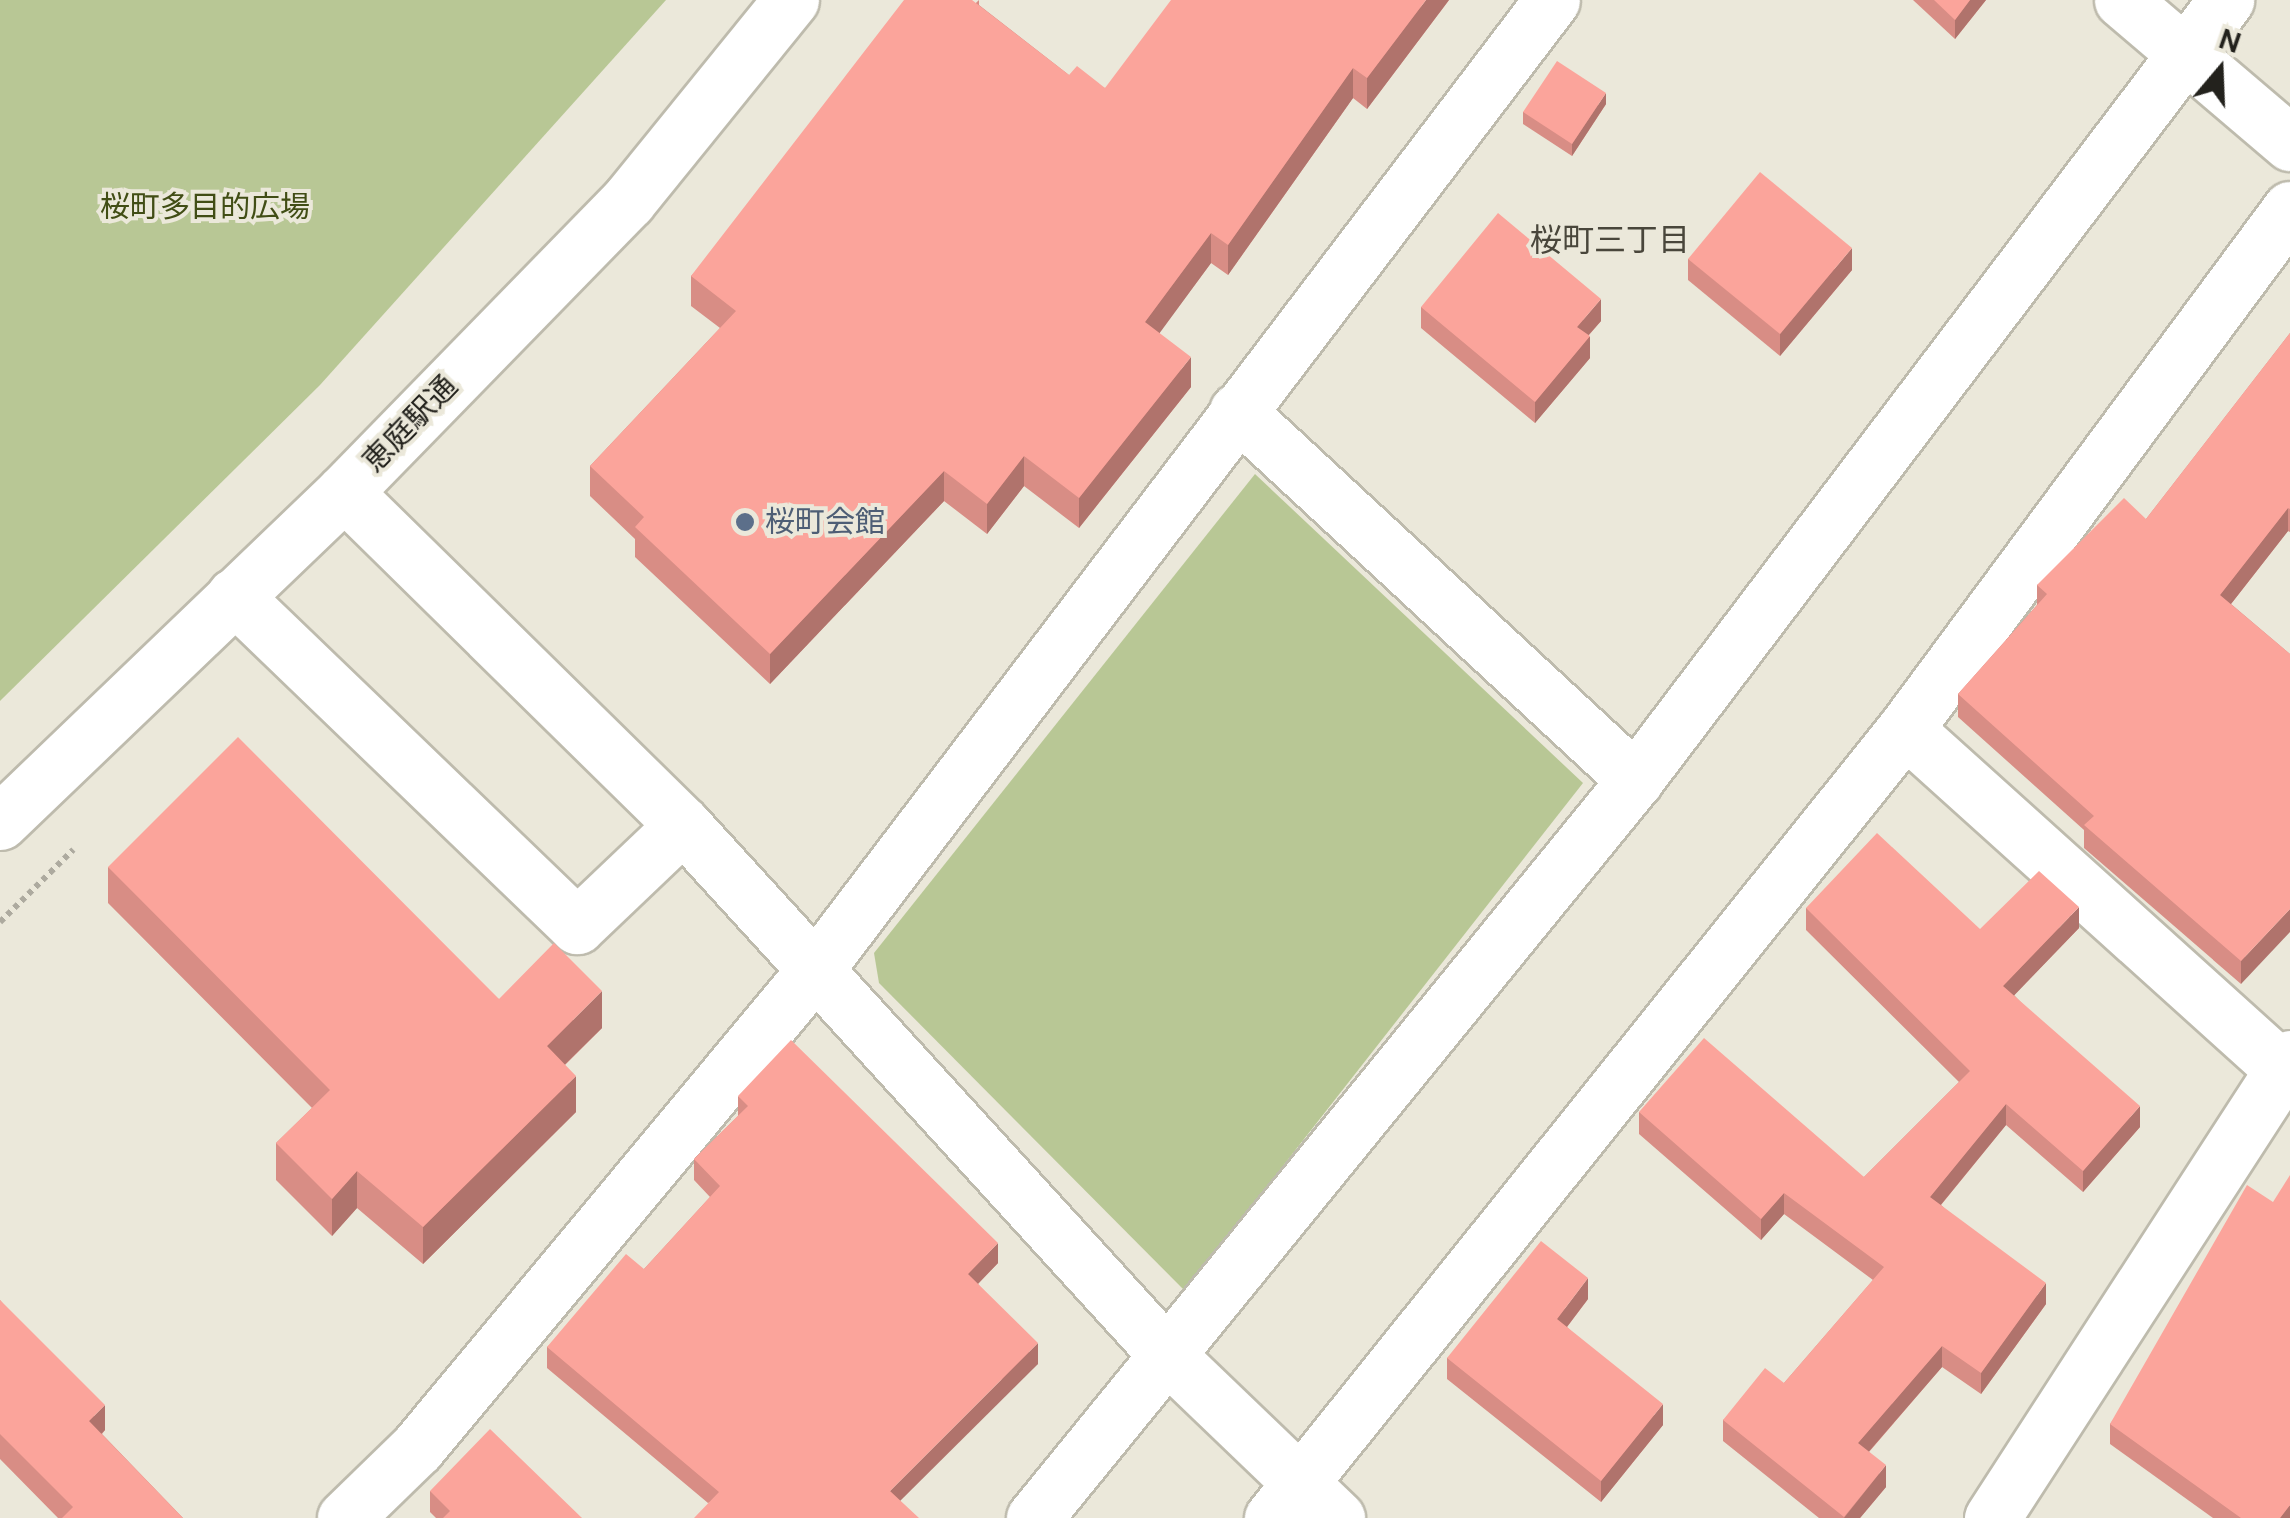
<!DOCTYPE html>
<meta charset="utf-8">
<style>
body{margin:0}
#map{position:relative;width:2290px;height:1518px;overflow:hidden;background:#ebe8da;font-family:"DM Sans","Noto Sans JP",sans-serif}
div>[style]{position:absolute}
.green>*{inset:0;background:#b8c795}
.path>*{height:6px;margin-top:-3px;transform-origin:0;background:repeating-linear-gradient(90deg,#adaa9f 0 5px,transparent 0 10px)}
.roads{filter:drop-shadow(2px 0 #bebbad) drop-shadow(-2px 0 #bebbad) drop-shadow(0 2px #bebbad) drop-shadow(0 -2px #bebbad)}
.minor>*{height:55px;margin:-27.5px;padding:0 27.5px;transform-origin:27.5px;border-radius:27.5px;background:#fff}
.wall>*{inset:0;background:#d88d85}
.shaded-wall>*{inset:0;background:#b0736c}
.building>*{inset:0;background:#fba49b}
.dots>*{width:28px;height:28px;translate:-50% -50%;box-sizing:border-box;border:5px solid #ebe8da;border-radius:50%}
span{translate:-50% -50%;white-space:nowrap;text-align:center;line-height:1.15;-webkit-text-stroke:8px #ebe8da;paint-order:stroke}
.park-label{font-size:30px;color:#414d15}
.street-label{font-size:30px;color:#23221d}
.service-label{font-size:30px;color:#4e5e75}
.left{translate:0 -50%;text-align:left}
.neighbourhood-label{font-size:32px;color:#49463b}
.north{position:absolute;left:2170px;top:20px;width:100px;height:100px;-webkit-text-stroke:8px #ebe8da;paint-order:stroke;rotate:19deg;font-size:28px;font-weight:700;line-height:40px;text-align:center;color:#23221d}
.north::after{content:'';display:block;margin:auto;width:35px;height:45px;background:#23221d;clip-path:polygon(50% 0,100% 100%,50% 72%,0 100%)}
</style>
<div id="map">
<div class="green">
<div style="clip-path:polygon(0 0,666px 0,320px 385px,0 701px)"></div>
<div style="clip-path:polygon(1255px 474px,1583px 783px,1185px 1291px,879px 983px,874px 953px)"></div>
</div>
<div class="path">
<div style="left:0;top:922px;width:103px;rotate:-44.6deg"></div>
</div>
<div class="roads">
<div class="minor">
<div style="left:2122px;top:0;width:221px;rotate:40.4deg"></div>
<div style="left:1237px;top:411px;width:543px;rotate:42.83deg"></div>
<div style="left:344px;top:492px;width:475px;rotate:44.5deg"></div>
<div style="left:683px;top:825px;width:716px;rotate:47.6deg"></div>
<div style="left:1166px;top:1354px;width:237px;rotate:43.8deg"></div>
<div style="left:234px;top:596px;width:476px;rotate:43.9deg"></div>
<div style="left:577px;top:926px;width:146px;rotate:-43.6deg"></div>
<div style="left:1905px;top:729px;width:518px;rotate:42.03deg"></div>
<div style="left:0;top:822px;width:477px;rotate:-43.8deg"></div>
<div style="left:344px;top:492px;width:407px;rotate:-45.7deg"></div>
<div style="left:628px;top:201px;width:259px;rotate:-51deg"></div>
<div style="left:345px;top:1518px;width:100px;rotate:-44.2deg"></div>
<div style="left:417px;top:1448px;width:627px;rotate:-50.24deg"></div>
<div style="left:818px;top:966px;width:1213px;rotate:-52.77deg"></div>
<div style="left:1034px;top:1518px;width:952px;rotate:-50.84deg"></div>
<div style="left:1635px;top:780px;width:979px;rotate:-52.85deg"></div>
<div style="left:1272px;top:1518px;width:1012px;rotate:-51.26deg"></div>
<div style="left:1905px;top:729px;width:647px;rotate:-53.48deg"></div>
<div style="left:1992px;top:1518px;width:548px;rotate:-57.06deg"></div>
</div>
</div>
<div class="wall">
<div style="clip-path:polygon(979px 0,979px 5px,1069px 75px,1105px 88px,1449px 0,1367px 109px,1353px 98px,1228px 275px,1211px 263px,1159px 333px,1191px 387px,1079px 528px,1024px 486px,987px 534px,944px 501px,770px 684px,635px 557px,635px 539px,590px 496px,590px 466px,720px 328px,691px 306px,691px 276px)"></div>
<div style="clip-path:polygon(1913px 0,1986px 0,1955px 39px)"></div>
<div style="clip-path:polygon(1606px 104px,1572px 156px,1523px 124px,1523px 112px)"></div>
<div style="clip-path:polygon(1688px 259px,1852px 270px,1780px 356px,1688px 280px)"></div>
<div style="clip-path:polygon(1421px 307px,1601px 321px,1589px 335px,1590px 358px,1535px 423px,1421px 328px)"></div>
<div style="clip-path:polygon(2290px 333px,2290px 532px,2288px 531px,2231px 604px,2290px 654px,2241px 984px,2084px 848px,2084px 830px,1958px 717px,1958px 694px,2037px 605px,2037px 585px,2146px 519px)"></div>
<div style="clip-path:polygon(108px 867px,499px 999px,602px 1028px,565px 1065px,576px 1112px,423px 1264px,357px 1208px,332px 1236px,276px 1180px,276px 1143px,312px 1108px,108px 903px)"></div>
<div style="clip-path:polygon(1806px 908px,1980px 929px,2079px 928px,2014px 995px,2140px 1127px,2083px 1192px,2006px 1125px,1941px 1205px,2046px 1304px,1981px 1394px,1942px 1367px,1869px 1452px,1886px 1487px,1860px 1518px,1819px 1518px,1723px 1441px,1723px 1420px,1784px 1383px,1873px 1280px,1784px 1214px,1761px 1240px,1639px 1134px,1639px 1112px,1864px 1177px,1959px 1082px,1806px 930px)"></div>
<div style="clip-path:polygon(738px 1096px,998px 1263px,978px 1284px,1038px 1364px,708px 1503px,547px 1368px,547px 1347px,644px 1269px,710px 1197px,694px 1180px,694px 1159px,738px 1116px)"></div>
<div style="clip-path:polygon(2273px 1202px,2290px 1518px,2213px 1518px,2110px 1444px,2110px 1424px)"></div>
<div style="clip-path:polygon(1588px 1299px,1567px 1327px,1663px 1425px,1601px 1502px,1447px 1379px,1447px 1358px)"></div>
<div style="clip-path:polygon(0 1300px,105px 1430px,102px 1434px,183px 1518px,58px 1518px,0 1459px)"></div>
<div style="clip-path:polygon(430px 1491px,582px 1518px,436px 1518px,430px 1512px)"></div>
</div>
<div class="shaded-wall">
<div style="clip-path:polygon(1426px 0,1449px 0,1367px 109px,1367px 78px)"></div>
<div style="clip-path:polygon(1970px 0,1986px 0,1955px 39px,1955px 20px)"></div>
<div style="clip-path:polygon(1353px 68px,1353px 98px,1228px 275px,1228px 245px)"></div>
<div style="clip-path:polygon(1606px 93px,1606px 104px,1572px 156px,1572px 144px)"></div>
<div style="clip-path:polygon(1211px 233px,1211px 263px,1145px 353px,1145px 322px)"></div>
<div style="clip-path:polygon(1852px 248px,1852px 270px,1780px 356px,1780px 334px)"></div>
<div style="clip-path:polygon(1601px 299px,1601px 321px,1577px 348px,1577px 327px)"></div>
<div style="clip-path:polygon(1590px 336px,1590px 358px,1535px 423px,1535px 402px)"></div>
<div style="clip-path:polygon(1191px 357px,1191px 387px,1079px 528px,1079px 498px)"></div>
<div style="clip-path:polygon(1024px 456px,1024px 486px,987px 534px,987px 504px)"></div>
<div style="clip-path:polygon(944px 471px,944px 501px,770px 684px,770px 654px)"></div>
<div style="clip-path:polygon(2288px 508px,2288px 531px,2220px 618px,2220px 595px)"></div>
<div style="clip-path:polygon(2079px 907px,2079px 928px,2003px 1007px,2003px 986px)"></div>
<div style="clip-path:polygon(2290px 909px,2290px 932px,2241px 984px,2241px 961px)"></div>
<div style="clip-path:polygon(602px 991px,602px 1028px,547px 1082px,547px 1046px)"></div>
<div style="clip-path:polygon(576px 1076px,576px 1112px,423px 1264px,423px 1227px)"></div>
<div style="clip-path:polygon(2006px 1104px,2006px 1125px,1930px 1218px,1930px 1197px)"></div>
<div style="clip-path:polygon(2140px 1106px,2140px 1127px,2083px 1192px,2083px 1171px)"></div>
<div style="clip-path:polygon(357px 1171px,357px 1208px,332px 1236px,332px 1199px)"></div>
<div style="clip-path:polygon(1784px 1193px,1784px 1214px,1761px 1240px,1761px 1219px)"></div>
<div style="clip-path:polygon(998px 1243px,998px 1263px,968px 1294px,968px 1274px)"></div>
<div style="clip-path:polygon(1588px 1278px,1588px 1299px,1557px 1340px,1557px 1319px)"></div>
<div style="clip-path:polygon(2046px 1283px,2046px 1304px,1981px 1394px,1981px 1373px)"></div>
<div style="clip-path:polygon(1038px 1343px,1038px 1364px,890px 1511px,890px 1491px)"></div>
<div style="clip-path:polygon(1942px 1346px,1942px 1367px,1858px 1464px,1858px 1443px)"></div>
<div style="clip-path:polygon(1663px 1404px,1663px 1425px,1601px 1502px,1601px 1481px)"></div>
<div style="clip-path:polygon(105px 1405px,105px 1430px,89px 1446px,89px 1421px)"></div>
<div style="clip-path:polygon(1886px 1465px,1886px 1487px,1860px 1518px,1844px 1518px)"></div>
<div style="clip-path:polygon(2290px 1505px,2290px 1518px,2280px 1518px)"></div>
</div>
<div class="building">
<div style="clip-path:polygon(904px 0,972px 0,1069px 75px,1077px 66px,1105px 88px,1171px 0,1426px 0,1367px 78px,1353px 68px,1228px 245px,1211px 233px,1145px 322px,1191px 357px,1079px 498px,1024px 456px,987px 504px,944px 471px,770px 654px,635px 527px,644px 517px,590px 466px,736px 311px,691px 276px)"></div>
<div style="clip-path:polygon(1934px 0,1970px 0,1955px 20px)"></div>
<div style="clip-path:polygon(1557px 61px,1606px 93px,1572px 144px,1523px 112px)"></div>
<div style="clip-path:polygon(1760px 172px,1852px 248px,1780px 334px,1688px 259px)"></div>
<div style="clip-path:polygon(1498px 213px,1601px 299px,1577px 327px,1590px 336px,1535px 402px,1421px 307px)"></div>
<div style="clip-path:polygon(2290px 333px,2290px 509px,2288px 508px,2220px 595px,2290px 654px,2290px 909px,2241px 961px,2084px 825px,2094px 816px,1958px 694px,2047px 594px,2037px 585px,2124px 498px,2146px 519px)"></div>
<div style="clip-path:polygon(238px 737px,499px 999px,554px 943px,602px 991px,547px 1046px,576px 1076px,423px 1227px,357px 1171px,332px 1199px,276px 1143px,330px 1090px,108px 867px)"></div>
<div style="clip-path:polygon(1877px 833px,1980px 929px,2039px 871px,2079px 907px,2003px 986px,2140px 1106px,2083px 1171px,2006px 1104px,1930px 1197px,2046px 1283px,1981px 1373px,1942px 1346px,1858px 1443px,1886px 1465px,1844px 1517px,1723px 1420px,1765px 1368px,1784px 1383px,1884px 1267px,1784px 1193px,1761px 1219px,1639px 1112px,1704px 1038px,1864px 1177px,1970px 1071px,1806px 908px)"></div>
<div style="clip-path:polygon(791px 1040px,998px 1243px,968px 1274px,1038px 1343px,890px 1491px,919px 1518px,694px 1518px,719px 1492px,547px 1347px,626px 1254px,644px 1269px,720px 1186px,694px 1159px,748px 1106px,738px 1096px)"></div>
<div style="clip-path:polygon(2290px 1175px,2290px 1505px,2280px 1518px,2241px 1518px,2110px 1424px,2247px 1185px,2273px 1202px)"></div>
<div style="clip-path:polygon(1541px 1241px,1588px 1278px,1557px 1319px,1663px 1404px,1601px 1481px,1447px 1358px)"></div>
<div style="clip-path:polygon(0 1300px,105px 1405px,89px 1421px,183px 1518px,62px 1518px,73px 1507px,0 1434px)"></div>
<div style="clip-path:polygon(490px 1429px,582px 1518px,443px 1518px,450px 1511px,430px 1491px)"></div>
</div>
<div class="dots">
<div style="left:745px;top:522px;background:#5c6f8a"></div>
</div>
<div class="park-label">
<span style="left:205px;top:207px">桜町多目的広場</span>
</div>
<div class="street-label">
<span style="left:410px;top:424px;rotate:-46deg">恵庭駅通</span>
</div>
<div class="service-label">
<span class="left" style="left:765px;top:522px">桜町会館</span>
</div>
<div class="neighbourhood-label">
<span style="left:1610px;top:240px">桜町三丁目</span>
</div>
<div class="north">N</div>
</div>
